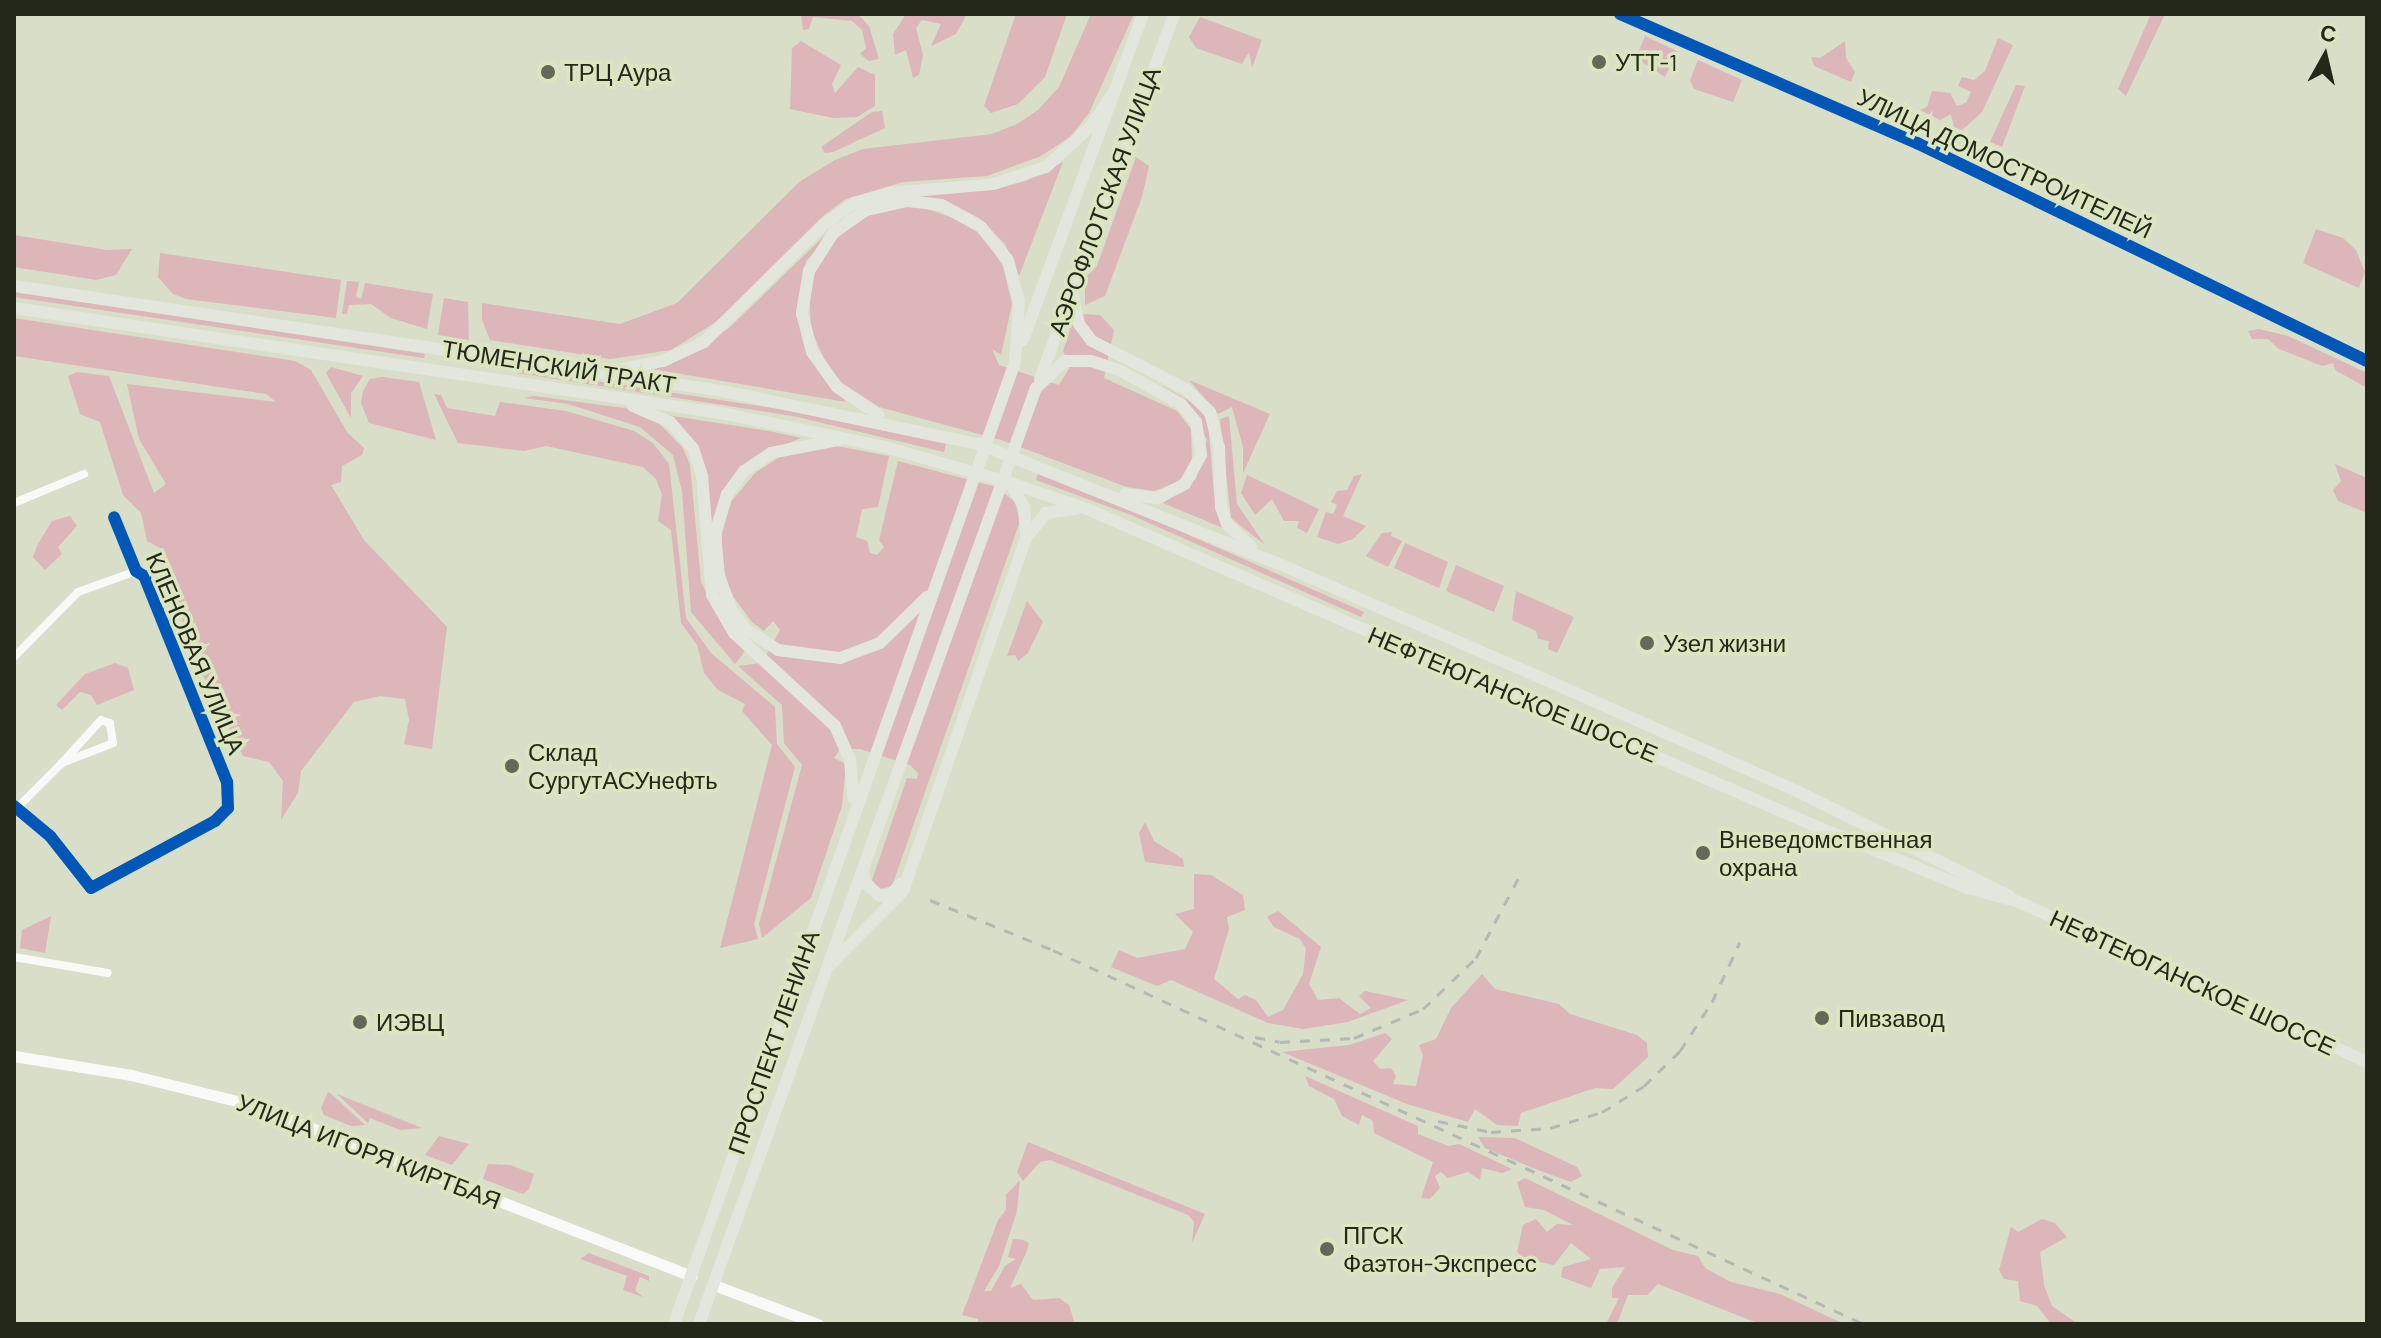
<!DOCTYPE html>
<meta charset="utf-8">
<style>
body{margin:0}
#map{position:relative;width:2381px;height:1338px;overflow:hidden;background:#d8dec8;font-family:Barlow,sans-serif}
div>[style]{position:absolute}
.green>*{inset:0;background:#dcb6b8}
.minor>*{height:8px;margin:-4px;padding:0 4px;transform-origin:4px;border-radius:4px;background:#f9faf7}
.secondary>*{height:11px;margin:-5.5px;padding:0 5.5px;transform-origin:5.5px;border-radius:5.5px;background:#f9faf7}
.primary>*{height:12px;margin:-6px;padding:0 6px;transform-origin:6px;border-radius:6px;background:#e3e6dc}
.rail>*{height:3px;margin-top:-1.5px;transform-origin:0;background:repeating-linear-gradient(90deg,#b6b8b3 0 10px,transparent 0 20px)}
.cycleway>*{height:12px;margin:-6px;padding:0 6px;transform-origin:6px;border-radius:6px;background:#0057b8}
.dots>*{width:22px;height:22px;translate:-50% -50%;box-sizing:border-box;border:4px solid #dbe6c0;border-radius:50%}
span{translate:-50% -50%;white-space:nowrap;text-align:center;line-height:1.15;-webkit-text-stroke:7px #dbe6c0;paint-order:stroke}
.poi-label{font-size:24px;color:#24281a}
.left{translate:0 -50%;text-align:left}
.street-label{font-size:24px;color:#24281a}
.frame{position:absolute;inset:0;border:16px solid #24281a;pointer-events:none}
.north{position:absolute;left:2285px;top:16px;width:80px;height:80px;-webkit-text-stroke:6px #dbe6c0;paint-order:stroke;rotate:8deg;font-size:22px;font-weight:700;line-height:32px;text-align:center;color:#24281a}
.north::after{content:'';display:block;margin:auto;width:28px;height:36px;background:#24281a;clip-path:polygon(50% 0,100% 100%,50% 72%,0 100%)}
</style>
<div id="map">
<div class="green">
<div style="clip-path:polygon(801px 14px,858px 14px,869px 26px,879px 59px,869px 61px,860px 54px,866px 48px,862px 30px,852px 21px,813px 17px,809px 29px,803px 30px)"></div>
<div style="clip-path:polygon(906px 14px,967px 14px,956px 34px,931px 46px,941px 24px,922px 20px,916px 28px,923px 55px,919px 75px,913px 78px,906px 50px,895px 55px,893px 34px)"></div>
<div style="clip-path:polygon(1016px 14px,1067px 14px,1045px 77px,1018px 104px,991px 113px,984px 106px)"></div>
<div style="clip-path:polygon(1091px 14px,1134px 14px,1089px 113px,1071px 136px,1041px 156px,987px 176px,903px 182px,846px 199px,824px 215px,719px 320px,671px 350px,610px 359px,490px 340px,482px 320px,482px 303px,620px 324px,677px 303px,799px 182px,835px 160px,863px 149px,992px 134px,1017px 124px,1038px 110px,1059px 87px)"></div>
<div style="clip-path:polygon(2151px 14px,2165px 14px,2126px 96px,2118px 89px)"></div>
<div style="clip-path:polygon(1200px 17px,1262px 40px,1252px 68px,1249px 52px,1242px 64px,1196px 48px,1189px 37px)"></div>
<div style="clip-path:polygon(1645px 36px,1677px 51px,1665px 77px,1636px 58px)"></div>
<div style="clip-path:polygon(1998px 38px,2013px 45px,1982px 112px,1962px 130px,1954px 127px,1951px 114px,1940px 120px,1920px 110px,1927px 107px,1932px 91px,1950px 93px,1957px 106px,1966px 103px,1971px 92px,1958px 86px,1962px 77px,1974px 80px,1985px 71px)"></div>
<div style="clip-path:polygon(801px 41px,841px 65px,832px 84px,835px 93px,858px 67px,875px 75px,875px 106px,857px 117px,833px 118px,790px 109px,792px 48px)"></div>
<div style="clip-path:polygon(1845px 41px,1846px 58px,1855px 72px,1851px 82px,1814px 66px,1811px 57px,1820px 58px)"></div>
<div style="clip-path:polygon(1698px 60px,1742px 80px,1733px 102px,1694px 89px,1690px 80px)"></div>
<div style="clip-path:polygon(2016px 85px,2025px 86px,2002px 147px,1990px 142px)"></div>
<div style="clip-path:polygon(882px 111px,885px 128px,833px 152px,825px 153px,821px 147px,872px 112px)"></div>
<div style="clip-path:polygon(1136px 157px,1149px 166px,1142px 197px,1105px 296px,1085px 305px,1085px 278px,1097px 266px)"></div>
<div style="clip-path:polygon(1063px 162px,1019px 276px,1005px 244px,979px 218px,945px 200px,918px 196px,995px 189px,1026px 181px)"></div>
<div style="clip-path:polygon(902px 207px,924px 208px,965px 222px,982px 235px,1003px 266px,1012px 304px,1001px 355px,992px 349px,999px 365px,1059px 385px,1070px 367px,1063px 351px,1071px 326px,1082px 314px,1100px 315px,1114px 330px,1104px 378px,1177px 411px,1191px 429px,1192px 464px,1178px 482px,1154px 491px,1127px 487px,1001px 440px,879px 407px,842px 383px,827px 365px,811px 330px,809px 290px,815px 269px,837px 236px,866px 216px)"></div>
<div style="clip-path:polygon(848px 213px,806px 261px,798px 311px,806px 350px,846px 402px,652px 369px,681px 359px,729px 328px)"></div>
<div style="clip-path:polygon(2316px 229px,2343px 238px,2356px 250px,2365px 272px,2359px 288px,2303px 263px)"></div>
<div style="clip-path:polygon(14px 235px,107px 250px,132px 249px,116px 275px,96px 280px,14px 267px)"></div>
<div style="clip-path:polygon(160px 253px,341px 280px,336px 318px,186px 299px,173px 294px,158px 277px)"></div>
<div style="clip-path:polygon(347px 281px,359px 282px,356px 297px,361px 299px,365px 283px,433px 294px,427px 329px,391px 318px,371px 304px,349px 305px,347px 314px,342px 314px)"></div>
<div style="clip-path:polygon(14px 291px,425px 354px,424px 358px,14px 297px)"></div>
<div style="clip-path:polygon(444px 298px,468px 302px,469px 340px,438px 335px)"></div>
<div style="clip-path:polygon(14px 318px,295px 361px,311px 370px,347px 432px,364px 448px,362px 455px,342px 466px,341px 482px,331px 485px,364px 540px,447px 627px,432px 749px,404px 744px,409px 720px,405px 699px,380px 696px,354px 702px,301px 771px,298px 793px,281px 820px,283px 781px,269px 762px,243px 756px,182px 634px,183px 605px,167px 599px,162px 549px,147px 541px,141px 513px,123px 495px,100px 422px,80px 414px,68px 376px,77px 372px,109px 376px,154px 493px,166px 484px,139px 439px,127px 384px,276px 402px,266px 394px,14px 356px)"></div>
<div style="clip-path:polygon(2259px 329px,2288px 336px,2367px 373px,2367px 388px,2335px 370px,2333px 363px,2322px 366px,2279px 349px,2268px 339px,2252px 339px,2248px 331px)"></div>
<div style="clip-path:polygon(331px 367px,363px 376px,351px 393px,351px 418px,326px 373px)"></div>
<div style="clip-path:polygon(518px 369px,792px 411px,946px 444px,944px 452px,793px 416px,517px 373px)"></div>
<div style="clip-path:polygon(382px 377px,419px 382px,436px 440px,369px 423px,361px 403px,363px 391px,370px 379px)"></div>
<div style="clip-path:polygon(1189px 380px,1270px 414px,1243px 473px,1243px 447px,1232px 407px,1218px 414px)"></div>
<div style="clip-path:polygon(1160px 385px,1193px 403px,1208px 420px,1214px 495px,1225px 529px,1163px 503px,1196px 479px,1207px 440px,1188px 404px)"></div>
<div style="clip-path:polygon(434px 394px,441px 395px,447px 408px,495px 416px,500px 402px,566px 411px,634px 431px,653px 443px,669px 464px,686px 618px,711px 653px,775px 707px,777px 744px,795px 767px,754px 924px,758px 939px,720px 948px,772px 745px,742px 711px,745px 704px,718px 690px,704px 673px,697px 645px,681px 623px,671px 530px,658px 521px,662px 495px,656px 479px,643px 467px,546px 446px,524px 451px,458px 443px)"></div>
<div style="clip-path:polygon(534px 396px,631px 409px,657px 421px,683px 448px,690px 465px,701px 582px,724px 628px,745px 651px,735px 664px,691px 612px,682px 491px,673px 455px,640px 427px,568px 404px,524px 398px)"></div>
<div style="clip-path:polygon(667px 415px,769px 431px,801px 438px,754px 457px,725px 489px,711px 534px,702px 463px)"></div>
<div style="clip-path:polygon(1229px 416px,1237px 504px,1265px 545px,1231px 518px,1220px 419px)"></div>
<div style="clip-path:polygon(831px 445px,889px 456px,878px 507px,862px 509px,856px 537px,867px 541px,870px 553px,877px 555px,884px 547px,879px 540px,898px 461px,996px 487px,1015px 502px,1020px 521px,892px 886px,880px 889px,872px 880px,907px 778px,917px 779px,918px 773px,910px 765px,860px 749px,840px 749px,834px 758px,846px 764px,842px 806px,811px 898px,762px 938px,759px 924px,802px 765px,784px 743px,782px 705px,738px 666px,762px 663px,780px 630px,773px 621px,764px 631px,752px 622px,732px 595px,722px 565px,722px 534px,731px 502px,755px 473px,784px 454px)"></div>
<div style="clip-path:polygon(2335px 464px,2367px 478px,2367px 513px,2338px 501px,2333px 490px,2341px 481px)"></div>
<div style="clip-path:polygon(1038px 473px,1132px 510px,1364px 612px,1361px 617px,1131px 515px,1036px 480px)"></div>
<div style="clip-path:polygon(1362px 474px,1343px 516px,1366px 526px,1353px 539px,1338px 544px,1317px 537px,1326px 512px,1333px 514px,1337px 505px,1331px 502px,1337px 491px,1347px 490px,1354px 476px)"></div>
<div style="clip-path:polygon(1247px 475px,1319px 509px,1307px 533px,1297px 528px,1299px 521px,1284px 521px,1272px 499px,1255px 515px,1241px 493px)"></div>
<div style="clip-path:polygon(70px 516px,77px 526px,58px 547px,62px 554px,45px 570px,33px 557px,38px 544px,52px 521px)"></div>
<div style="clip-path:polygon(1392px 532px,1391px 536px,1402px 541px,1388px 567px,1366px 556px,1382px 533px)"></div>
<div style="clip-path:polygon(1405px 543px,1448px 562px,1439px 588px,1394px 568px)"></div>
<div style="clip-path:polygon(1456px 565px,1504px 586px,1494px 612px,1446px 591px)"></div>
<div style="clip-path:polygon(1516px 591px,1574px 617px,1557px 653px,1548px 649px,1549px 641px,1538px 639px,1536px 631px,1512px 620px)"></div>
<div style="clip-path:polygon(1027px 601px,1043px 622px,1028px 653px,1018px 661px,1015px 655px,1007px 656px)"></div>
<div style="clip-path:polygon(115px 663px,128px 668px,134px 690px,97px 705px,91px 695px,80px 692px,62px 710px,56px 705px,85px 674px)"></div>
<div style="clip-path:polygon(1145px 822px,1154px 841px,1183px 859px,1184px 867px,1145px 862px,1139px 833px)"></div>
<div style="clip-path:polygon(1194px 874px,1211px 875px,1243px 895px,1245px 910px,1227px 917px,1229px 929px,1214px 979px,1238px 999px,1245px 995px,1256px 1000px,1268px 1017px,1283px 1010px,1303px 974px,1306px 949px,1300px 939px,1274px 927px,1267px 917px,1278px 911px,1321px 947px,1309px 984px,1318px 1000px,1339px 998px,1360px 1014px,1371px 1008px,1359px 996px,1365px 991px,1408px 1000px,1348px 1022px,1303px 1029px,1268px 1023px,1171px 980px,1157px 986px,1111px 967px,1119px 950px,1137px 958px,1185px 949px,1193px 932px,1175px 914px,1194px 909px)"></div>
<div style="clip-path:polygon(51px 916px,45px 953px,20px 948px,22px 930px)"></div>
<div style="clip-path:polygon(1482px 974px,1495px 989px,1559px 1004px,1570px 1014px,1637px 1035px,1647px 1043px,1648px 1057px,1613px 1089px,1595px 1088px,1521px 1113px,1518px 1126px,1497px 1125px,1475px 1109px,1468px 1122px,1407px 1104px,1282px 1052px,1349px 1045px,1385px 1033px,1392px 1039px,1373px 1061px,1380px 1069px,1391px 1068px,1396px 1076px,1393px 1084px,1416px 1086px,1423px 1056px,1419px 1045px,1436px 1039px,1451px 1008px)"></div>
<div style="clip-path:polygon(1305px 1076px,1418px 1126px,1418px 1134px,1448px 1146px,1459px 1144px,1512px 1169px,1502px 1173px,1482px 1168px,1480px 1180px,1468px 1172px,1448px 1178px,1441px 1172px,1435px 1176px,1440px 1188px,1430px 1199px,1421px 1198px,1433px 1162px,1374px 1133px,1373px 1121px,1362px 1115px,1359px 1125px,1342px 1116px,1334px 1099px,1309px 1086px)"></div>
<div style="clip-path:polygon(328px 1092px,330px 1093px,365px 1125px,351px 1126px,324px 1115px,321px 1108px)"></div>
<div style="clip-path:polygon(337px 1094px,422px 1128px,400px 1130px,370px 1118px,368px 1123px)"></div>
<div style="clip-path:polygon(439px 1136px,469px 1144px,452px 1165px,425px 1155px)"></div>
<div style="clip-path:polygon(1478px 1137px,1515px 1138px,1577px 1167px,1582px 1176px,1571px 1182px,1538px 1170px,1485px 1148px)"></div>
<div style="clip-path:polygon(1028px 1142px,1205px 1214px,1192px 1243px,1194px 1222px,1188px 1215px,1050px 1160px,1040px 1162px,1023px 1181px,1017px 1172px)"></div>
<div style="clip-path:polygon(488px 1164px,510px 1165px,534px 1174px,529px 1189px,523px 1194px,483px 1179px)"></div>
<div style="clip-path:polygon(1525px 1178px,1673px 1250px,1698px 1256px,1705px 1268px,1731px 1282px,1780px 1294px,1844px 1324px,1760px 1324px,1658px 1284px,1647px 1295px,1628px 1295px,1617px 1324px,1606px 1324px,1619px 1298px,1612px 1298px,1612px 1288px,1625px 1267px,1600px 1269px,1591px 1288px,1561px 1277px,1563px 1267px,1591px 1259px,1571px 1243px,1554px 1265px,1524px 1259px,1517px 1252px,1523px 1225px,1536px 1219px,1547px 1232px,1557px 1224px,1573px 1225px,1544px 1210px,1525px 1207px,1517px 1182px)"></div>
<div style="clip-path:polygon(1020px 1180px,1017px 1211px,999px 1266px,984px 1291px,991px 1291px,1005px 1266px,1016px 1259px,1008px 1257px,1013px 1239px,1023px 1240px,1029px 1243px,1026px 1253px,1010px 1288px,1021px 1284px,1033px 1300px,1059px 1298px,1069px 1305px,1075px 1324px,978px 1324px,978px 1319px,962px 1315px,998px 1220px,1006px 1210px,1006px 1195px)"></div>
<div style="clip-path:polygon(2042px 1219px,2055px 1223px,2067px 1237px,2040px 1252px,2044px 1285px,2052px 1306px,2078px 1324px,2051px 1324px,2037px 1306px,2020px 1301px,2018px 1281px,2004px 1279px,1999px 1270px,2011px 1227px,2018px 1232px)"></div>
<div style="clip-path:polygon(589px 1253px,649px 1276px,649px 1281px,640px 1277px,635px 1290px,643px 1297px,623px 1290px,627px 1276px,580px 1259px)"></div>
</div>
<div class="minor">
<div style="left:1620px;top:14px;width:324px;rotate:23.5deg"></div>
<div style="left:1917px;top:143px;width:500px;rotate:25.85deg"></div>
<div style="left:14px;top:503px;width:76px;rotate:-22.5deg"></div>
<div style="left:14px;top:657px;width:91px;rotate:-45.4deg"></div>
<div style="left:78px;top:592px;width:62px;rotate:-19.9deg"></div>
<div style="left:14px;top:806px;width:47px;rotate:39.8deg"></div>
<div style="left:50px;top:836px;width:66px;rotate:51.7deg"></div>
<div style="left:91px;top:888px;width:141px;rotate:-28.4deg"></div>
<div style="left:215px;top:821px;width:18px;rotate:-45deg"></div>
<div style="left:228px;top:808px;width:26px;rotate:-92deg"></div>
<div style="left:227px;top:782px;width:222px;rotate:-111.9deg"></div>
<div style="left:144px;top:576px;width:9px;rotate:-148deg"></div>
<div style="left:136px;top:571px;width:58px;rotate:-112.2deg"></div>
<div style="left:17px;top:808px;width:64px;rotate:-45deg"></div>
<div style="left:62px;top:763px;width:55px;rotate:-21.4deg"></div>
<div style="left:113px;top:743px;width:20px;rotate:-99deg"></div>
<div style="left:110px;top:723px;width:9px;rotate:-162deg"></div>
<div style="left:101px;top:720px;width:58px;rotate:132.2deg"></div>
<div style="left:14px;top:957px;width:95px;rotate:9.7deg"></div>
</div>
<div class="secondary">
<div style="left:14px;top:1056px;width:119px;rotate:9.2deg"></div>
<div style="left:131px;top:1075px;width:126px;rotate:13.8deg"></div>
<div style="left:253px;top:1105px;width:471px;rotate:21.3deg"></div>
<div style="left:714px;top:1285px;width:111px;rotate:20.6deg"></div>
</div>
<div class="primary">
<div style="left:14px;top:286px;width:716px;rotate:8.44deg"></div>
<div style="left:722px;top:391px;width:262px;rotate:11.7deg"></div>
<div style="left:979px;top:444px;width:321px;rotate:21.8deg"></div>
<div style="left:1277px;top:563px;width:301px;rotate:23.5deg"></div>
<div style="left:1553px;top:683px;width:267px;rotate:23.9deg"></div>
<div style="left:1797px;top:791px;width:237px;rotate:26.3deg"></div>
<div style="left:1073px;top:296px;width:29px;rotate:78deg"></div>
<div style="left:1079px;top:324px;width:21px;rotate:53deg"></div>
<div style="left:1092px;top:341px;width:106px;rotate:27.1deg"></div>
<div style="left:1186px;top:389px;width:33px;rotate:44deg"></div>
<div style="left:1210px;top:412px;width:36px;rotate:76deg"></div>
<div style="left:1219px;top:447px;width:60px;rotate:88.1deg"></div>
<div style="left:1221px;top:507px;width:18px;rotate:71deg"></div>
<div style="left:1227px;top:524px;width:33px;rotate:43deg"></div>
<div style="left:14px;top:308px;width:715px;rotate:8.45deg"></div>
<div style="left:721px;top:413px;width:163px;rotate:11.7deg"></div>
<div style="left:881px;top:446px;width:132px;rotate:15.8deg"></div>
<div style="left:1008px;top:482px;width:83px;rotate:18.9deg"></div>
<div style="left:1087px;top:509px;width:799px;rotate:23.52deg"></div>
<div style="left:1820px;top:828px;width:160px;rotate:22.1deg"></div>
<div style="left:1968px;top:888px;width:53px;rotate:15.4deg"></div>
<div style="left:2019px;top:902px;width:383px;rotate:24.7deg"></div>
<div style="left:1023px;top:340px;width:347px;rotate:-69.8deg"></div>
<div style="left:618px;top:370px;width:46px;rotate:-11.3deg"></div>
<div style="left:663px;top:361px;width:45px;rotate:-24.9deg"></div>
<div style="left:704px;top:342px;width:167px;rotate:-44.5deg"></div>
<div style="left:823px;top:225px;width:39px;rotate:-35deg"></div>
<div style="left:855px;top:203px;width:35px;rotate:-16deg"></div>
<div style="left:889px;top:193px;width:104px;rotate:-4.9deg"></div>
<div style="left:993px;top:184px;width:56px;rotate:-17.8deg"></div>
<div style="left:1046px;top:167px;width:59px;rotate:-42.3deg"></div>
<div style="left:1090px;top:127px;width:40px;rotate:-56deg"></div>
<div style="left:1040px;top:379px;width:389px;rotate:-69.8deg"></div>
<div style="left:633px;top:406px;width:40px;rotate:23.4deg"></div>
<div style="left:670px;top:422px;width:35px;rotate:49deg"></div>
<div style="left:693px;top:448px;width:29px;rotate:72deg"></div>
<div style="left:702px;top:476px;width:119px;rotate:85.2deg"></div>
<div style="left:712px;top:595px;width:44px;rotate:59.9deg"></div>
<div style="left:734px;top:633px;width:137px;rotate:42.6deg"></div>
<div style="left:835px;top:726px;width:37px;rotate:66deg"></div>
<div style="left:850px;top:760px;width:38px;rotate:85deg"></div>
<div style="left:838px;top:440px;width:68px;rotate:169deg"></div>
<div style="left:771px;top:453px;width:32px;rotate:146deg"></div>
<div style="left:744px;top:471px;width:29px;rotate:126deg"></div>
<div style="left:727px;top:494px;width:41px;rotate:107.1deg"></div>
<div style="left:715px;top:533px;width:44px;rotate:84.8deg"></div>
<div style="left:719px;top:577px;width:34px;rotate:69deg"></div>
<div style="left:731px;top:609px;width:25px;rotate:53deg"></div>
<div style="left:746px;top:629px;width:38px;rotate:33deg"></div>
<div style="left:778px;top:650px;width:63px;rotate:7.4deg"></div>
<div style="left:840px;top:658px;width:43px;rotate:-20.6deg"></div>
<div style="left:880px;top:643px;width:66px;rotate:-44.4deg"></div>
<div style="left:1011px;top:485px;width:26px;rotate:59deg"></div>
<div style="left:1024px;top:507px;width:31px;rotate:86deg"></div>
<div style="left:863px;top:869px;width:14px;rotate:82deg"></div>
<div style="left:865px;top:883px;width:20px;rotate:41deg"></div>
<div style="left:880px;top:896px;width:10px;rotate:-6deg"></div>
<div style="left:890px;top:895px;width:17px;rotate:-45deg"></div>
<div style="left:829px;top:966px;width:105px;rotate:-45.4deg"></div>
<div style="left:903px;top:891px;width:374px;rotate:-70.8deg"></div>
<div style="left:1026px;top:538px;width:32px;rotate:-51deg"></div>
<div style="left:1046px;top:513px;width:30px;rotate:-8deg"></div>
<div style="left:674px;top:1324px;width:1021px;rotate:-70.48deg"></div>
<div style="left:1015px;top:362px;width:60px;rotate:-86.2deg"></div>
<div style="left:1019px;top:302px;width:43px;rotate:-104.7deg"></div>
<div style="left:1008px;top:260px;width:43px;rotate:-129.3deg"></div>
<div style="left:981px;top:227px;width:46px;rotate:-151.2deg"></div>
<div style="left:941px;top:205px;width:34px;rotate:-173deg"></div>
<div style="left:907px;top:201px;width:42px;rotate:167.6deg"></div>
<div style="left:866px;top:210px;width:39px;rotate:145deg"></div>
<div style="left:834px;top:232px;width:46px;rotate:122.7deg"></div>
<div style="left:809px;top:271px;width:43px;rotate:99.5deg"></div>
<div style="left:802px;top:313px;width:40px;rotate:75.6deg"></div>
<div style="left:812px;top:352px;width:43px;rotate:54.5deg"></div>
<div style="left:837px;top:387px;width:50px;rotate:33.7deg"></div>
<div style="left:699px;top:1324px;width:995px;rotate:-70.2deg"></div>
<div style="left:1036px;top:388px;width:40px;rotate:-43deg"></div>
<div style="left:1065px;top:361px;width:26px"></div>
<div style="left:1091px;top:361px;width:32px;rotate:18deg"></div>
<div style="left:1121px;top:371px;width:68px;rotate:28.8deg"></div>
<div style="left:1181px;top:404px;width:23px;rotate:50deg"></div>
<div style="left:1196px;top:422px;width:33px;rotate:81deg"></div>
<div style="left:1201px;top:455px;width:33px;rotate:119deg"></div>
<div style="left:1185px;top:484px;width:31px;rotate:153deg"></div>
<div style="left:1157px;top:498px;width:32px;rotate:-173deg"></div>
</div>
<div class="rail">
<div style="left:930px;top:900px;width:133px;rotate:22.1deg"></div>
<div style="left:1053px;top:950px;width:893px;rotate:24.76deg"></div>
<div style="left:1255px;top:1037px;width:25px;rotate:11deg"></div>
<div style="left:1280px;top:1042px;width:74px;rotate:-3.1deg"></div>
<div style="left:1354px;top:1038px;width:75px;rotate:-22.8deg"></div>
<div style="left:1423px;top:1009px;width:74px;rotate:-43.9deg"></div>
<div style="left:1476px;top:958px;width:92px;rotate:-62deg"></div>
<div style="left:1438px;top:1121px;width:54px;rotate:11.7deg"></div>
<div style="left:1491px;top:1132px;width:59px;rotate:-3.9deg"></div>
<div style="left:1550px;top:1128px;width:54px;rotate:-17.1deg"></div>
<div style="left:1602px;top:1112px;width:49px;rotate:-31.8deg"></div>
<div style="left:1644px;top:1086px;width:50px;rotate:-44.2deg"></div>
<div style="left:1680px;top:1051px;width:59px;rotate:-56.9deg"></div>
<div style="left:1712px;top:1002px;width:66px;rotate:-65deg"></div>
</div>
<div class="cycleway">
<div style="left:1620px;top:14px;width:324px;rotate:23.5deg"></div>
<div style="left:1917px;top:143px;width:500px;rotate:25.85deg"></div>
<div style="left:14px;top:806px;width:47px;rotate:39.8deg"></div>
<div style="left:50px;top:836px;width:66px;rotate:51.7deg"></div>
<div style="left:91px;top:888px;width:141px;rotate:-28.4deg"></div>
<div style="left:215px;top:821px;width:18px;rotate:-45deg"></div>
<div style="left:228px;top:808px;width:26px;rotate:-92deg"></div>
<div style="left:227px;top:782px;width:222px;rotate:-111.9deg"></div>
<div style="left:144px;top:576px;width:9px;rotate:-148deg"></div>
<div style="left:136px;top:571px;width:58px;rotate:-112.2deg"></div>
</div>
<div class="dots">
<div style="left:1599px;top:62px;background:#636857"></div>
<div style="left:548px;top:72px;background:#636857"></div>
<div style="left:1647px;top:643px;background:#636857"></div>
<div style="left:512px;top:766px;background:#636857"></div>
<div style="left:1703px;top:853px;background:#636857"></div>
<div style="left:1822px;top:1018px;background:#636857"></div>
<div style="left:360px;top:1022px;background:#636857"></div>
<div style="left:1327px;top:1249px;background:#636857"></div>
</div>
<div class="poi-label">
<span class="left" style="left:1615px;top:62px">УТТ-1</span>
<span class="left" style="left:564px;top:72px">ТРЦ Аура</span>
<span class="left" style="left:1663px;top:643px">Узел жизни</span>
<span class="left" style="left:528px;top:766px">Склад<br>СургутАСУнефть</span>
<span class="left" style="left:1719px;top:853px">Вневедомственная<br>охрана</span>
<span class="left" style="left:1838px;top:1018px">Пивзавод</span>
<span class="left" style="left:376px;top:1022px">ИЭВЦ</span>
<span class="left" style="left:1343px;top:1249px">ПГСК<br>Фаэтон-Экспресс</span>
</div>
<div class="street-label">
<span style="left:2005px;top:163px;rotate:25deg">УЛИЦА ДОМОСТРОИТЕЛЕЙ</span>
<span style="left:1104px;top:201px;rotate:-70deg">АЭРОФЛОТСКАЯ УЛИЦА</span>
<span style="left:559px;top:366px;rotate:9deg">ТЮМЕНСКИЙ ТРАКТ</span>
<span style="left:196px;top:653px;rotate:67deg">КЛЕНОВАЯ УЛИЦА</span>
<span style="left:1513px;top:694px;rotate:23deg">НЕФТЕЮГАНСКОЕ ШОССЕ</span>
<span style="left:2193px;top:982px;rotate:25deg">НЕФТЕЮГАНСКОЕ ШОССЕ</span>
<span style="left:773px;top:1042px;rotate:-71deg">ПРОСПЕКТ ЛЕНИНА</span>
<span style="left:369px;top:1151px;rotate:21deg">УЛИЦА ИГОРЯ КИРТБАЯ</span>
</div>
<div class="frame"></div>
<div class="north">С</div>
</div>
